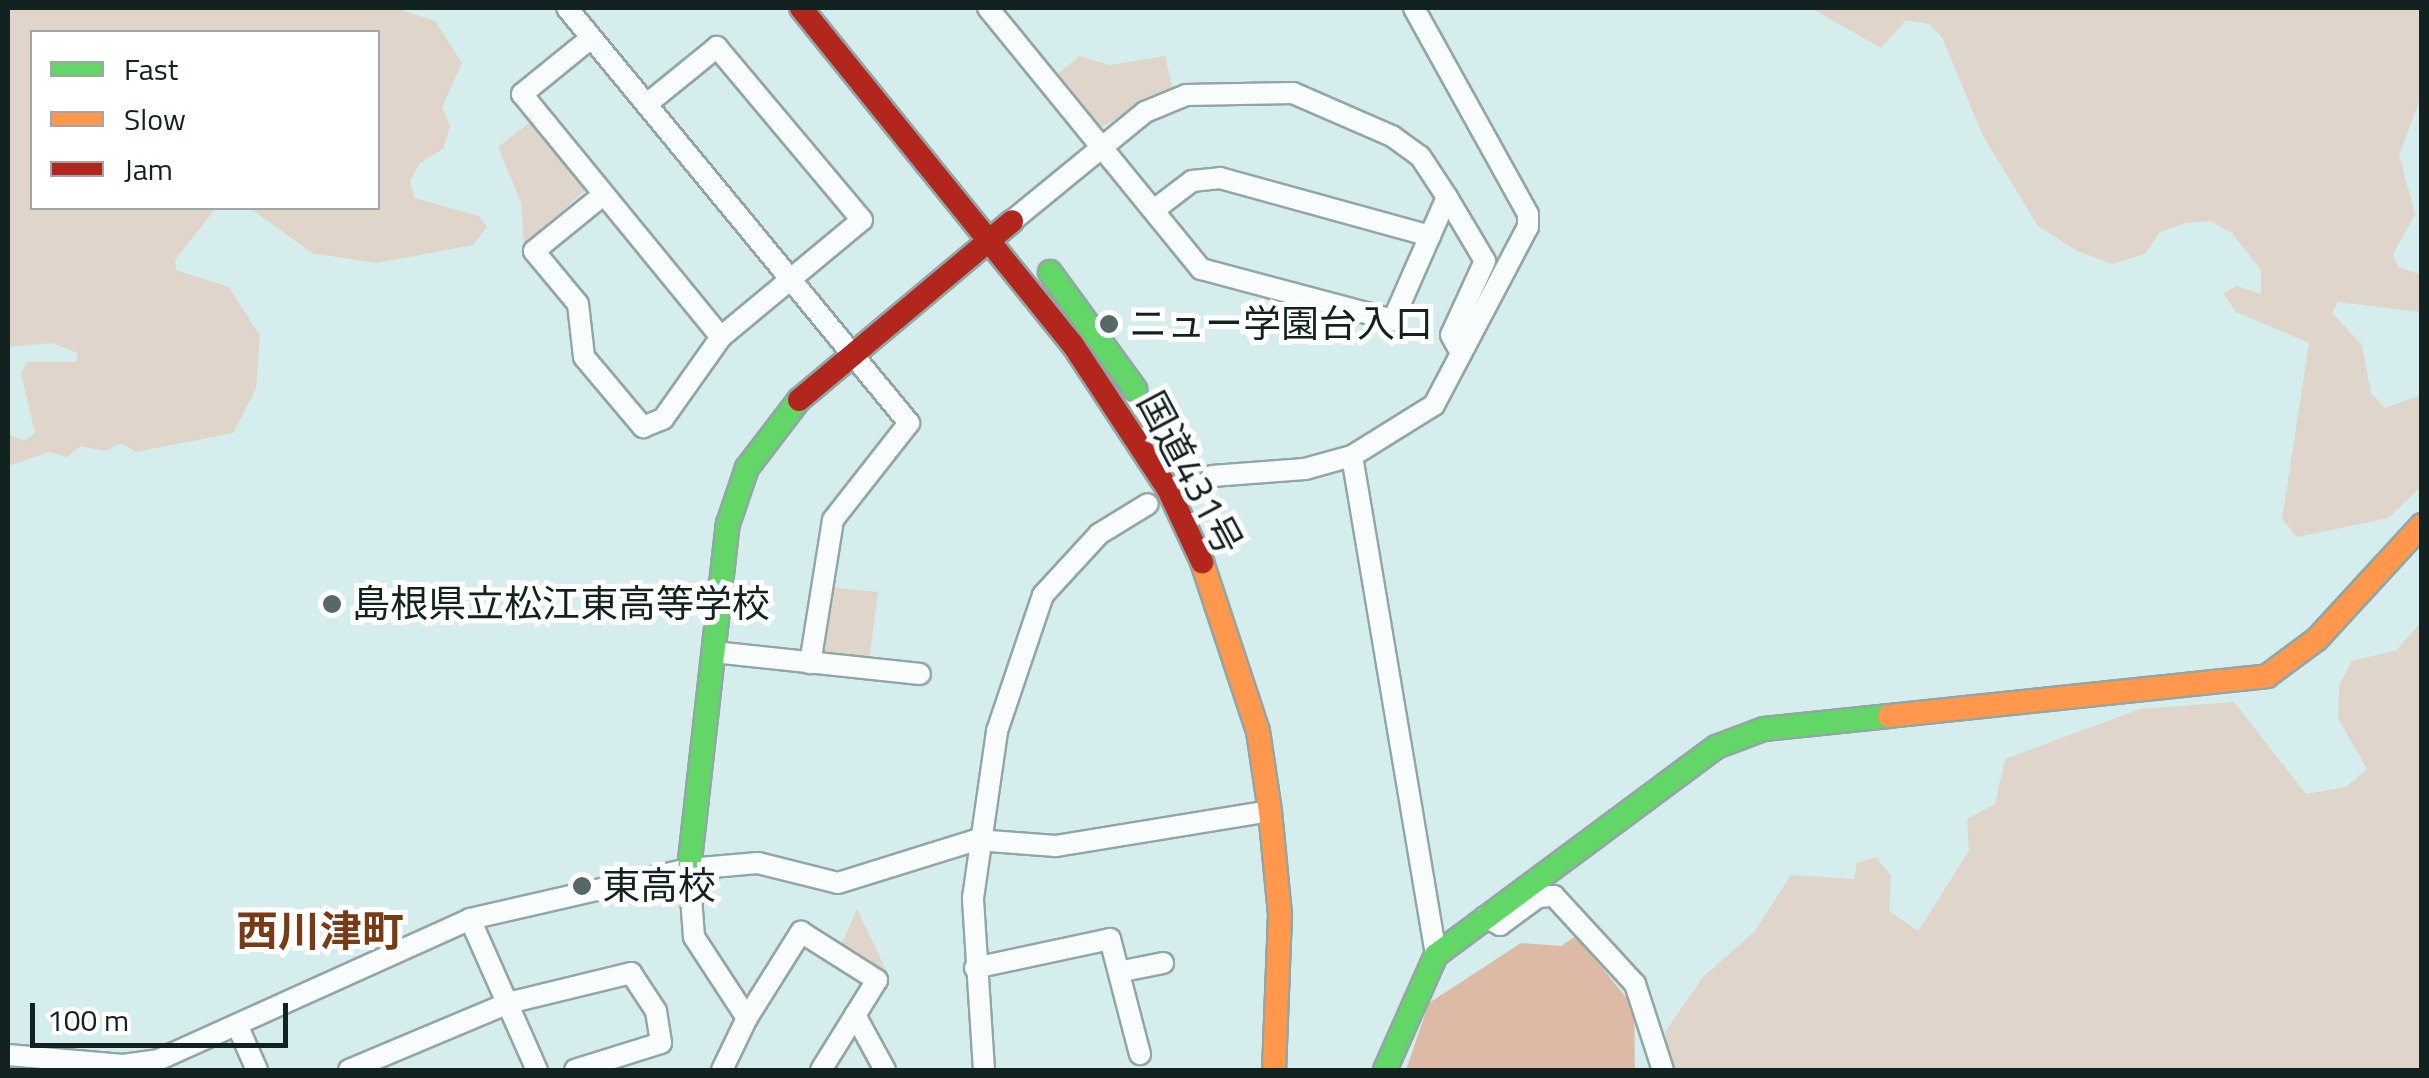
<!DOCTYPE html>
<meta charset="utf-8">
<style>
body{margin:0}
#map{position:relative;width:2429px;height:1078px;overflow:hidden;background:#d5edec;font-family:"Titillium Web","Noto Sans JP",sans-serif}
div>[style]{position:absolute}
.green>*{inset:0;background:#dfd5ca}
.water>*{inset:0;background:#ddbaa5}
.street-tunnel>*{height:20px;margin-top:-10px;transform-origin:0;background:repeating-linear-gradient(90deg,#aec4c3 0 20px,transparent 0 30px)}
.roads{filter:drop-shadow(2px 0 #92a6a4) drop-shadow(-2px 0 #92a6a4) drop-shadow(0 2px #92a6a4) drop-shadow(0 -2px #92a6a4)}
.street>*{height:20px;margin:-10px;padding:0 10px;transform-origin:10px;border-radius:10px;background:#f9fcfc}
.fast>*{height:22px;margin:-11px;padding:0 11px;transform-origin:11px;border-radius:11px;background:#63d668}
.slow>*{height:22px;margin:-11px;padding:0 11px;transform-origin:11px;border-radius:11px;background:#ff974d}
.jam>*{height:22px;margin:-11px;padding:0 11px;transform-origin:11px;border-radius:11px;background:#b3261e}
.dots>*{width:28px;height:28px;translate:-50% -50%;box-sizing:border-box;border:5px solid #fff;border-radius:50%}
span{translate:-50% -50%;white-space:nowrap;text-align:center;line-height:1.15;-webkit-text-stroke:10px #fff;paint-order:stroke}
.poi-label{font-size:38px;color:#112221}
.left{translate:0 -50%;text-align:left}
.street-label{font-size:38px;color:#112221}
.quarter-label{font-size:42px;color:#793a16;font-weight:700}
.frame{position:absolute;inset:0;border:10px solid #112221;pointer-events:none}
.legend{position:absolute;left:30px;top:30px;width:350px;height:180px;box-sizing:border-box;background:#fff;border:2px solid #a0a7a6;margin:0;padding:12px 18px;list-style:none;font-size:30px;color:#112221}
.legend li{display:flex;align-items:center;gap:20px;height:50px}
.legend b{width:50px;border:2px solid #a0a7a6}
.scale{position:absolute;left:30px;top:1003px;width:258px;height:45px;box-sizing:border-box;border:5px solid #112221;border-top:0;padding-left:12px;font-size:30px;line-height:35px;white-space:nowrap;color:#112221;-webkit-text-stroke:8px #fff;paint-order:stroke}
</style>
<div id="map">
<div class="green">
<div style="clip-path:polygon(8px 8px,395px 8px,435px 21px,462px 63px,442px 107px,450px 126px,443px 149px,420px 163px,410px 180px,414px 198px,479px 216px,487px 227px,473px 245px,376px 263px,312px 253px,250px 208px,378px 208px,378px 32px,32px 32px,32px 208px,216px 208px,175px 260px,176px 270px,229px 287px,260px 336px,256px 389px,233px 433px,136px 452px,121px 443px,105px 451px,81px 446px,67px 457px,49px 452px,8px 466px,8px 434px,24px 441px,35px 433px,21px 373px,27px 362px,76px 362px,78px 353px,52px 343px,8px 347px)"></div>
<div style="clip-path:polygon(1811px 8px,2421px 8px,2421px 97px,2399px 155px,2415px 214px,2393px 254px,2398px 267px,2421px 275px,2421px 312px,2338px 302px,2332px 313px,2362px 345px,2371px 393px,2385px 408px,2421px 395px,2420px 488px,2388px 518px,2297px 537px,2282px 519px,2309px 343px,2236px 312px,2223px 293px,2237px 286px,2261px 294px,2261px 270px,2232px 233px,2210px 221px,2185px 223px,2160px 232px,2145px 254px,2113px 264px,2077px 251px,2038px 226px,1982px 134px,1942px 37px,1929px 24px,1906px 20px,1881px 48px)"></div>
<div style="clip-path:polygon(1079px 56px,1110px 65px,1165px 56px,1173px 89px,1101px 127px,1055px 77px)"></div>
<div style="clip-path:polygon(533px 120px,587px 188px,524px 247px,521px 202px,498px 147px)"></div>
<div style="clip-path:polygon(825px 587px,878px 592px,869px 661px,817px 650px)"></div>
<div style="clip-path:polygon(2421px 622px,2421px 1070px,1672px 1070px,1665px 1032px,1703px 977px,1754px 932px,1791px 875px,1854px 879px,1857px 863px,1876px 857px,1891px 876px,1889px 911px,1918px 931px,1969px 851px,1967px 819px,1995px 804px,2005px 759px,2140px 709px,2234px 702px,2306px 794px,2346px 787px,2367px 769px,2338px 718px,2339px 685px,2352px 661px,2397px 650px)"></div>
<div style="clip-path:polygon(857px 909px,887px 972px,885px 974px,841px 945px)"></div>
</div>
<div class="water">
<div style="clip-path:polygon(1576px 936px,1634px 1007px,1635px 1070px,1406px 1070px,1429px 1003px,1521px 943px,1561px 946px)"></div>
</div>
<div class="street-tunnel">
<div style="left:1164px;top:497px;width:52px;rotate:-23.6deg"></div>
</div>
<div class="roads">
<div class="street">
<div style="left:567px;top:8px;width:538px;rotate:50.51deg"></div>
<div style="left:909px;top:423px;width:123px;rotate:128.1deg"></div>
<div style="left:833px;top:520px;width:145px;rotate:99.1deg"></div>
<div style="left:988px;top:8px;width:337px;rotate:50.8deg"></div>
<div style="left:1201px;top:269px;width:199px;rotate:14.9deg"></div>
<div style="left:1393px;top:320px;width:134px;rotate:-66.3deg"></div>
<div style="left:591px;top:38px;width:89px;rotate:140.9deg"></div>
<div style="left:522px;top:94px;width:314px;rotate:50.7deg"></div>
<div style="left:603px;top:195px;width:89px;rotate:140.9deg"></div>
<div style="left:534px;top:251px;width:69px;rotate:50.3deg"></div>
<div style="left:578px;top:304px;width:53px;rotate:83.5deg"></div>
<div style="left:584px;top:357px;width:92px;rotate:49.9deg"></div>
<div style="left:643px;top:427px;width:22px;rotate:-22deg"></div>
<div style="left:663px;top:419px;width:100px;rotate:-54.7deg"></div>
<div style="left:721px;top:337px;width:183px;rotate:-39.7deg"></div>
<div style="left:862px;top:220px;width:226px;rotate:-130deg"></div>
<div style="left:717px;top:47px;width:89px;rotate:140.9deg"></div>
<div style="left:1154px;top:210px;width:48px;rotate:-37.3deg"></div>
<div style="left:1192px;top:181px;width:28px;rotate:-6deg"></div>
<div style="left:1220px;top:178px;width:218px;rotate:15.4deg"></div>
<div style="left:1012px;top:221px;width:172px;rotate:-39.3deg"></div>
<div style="left:1145px;top:112px;width:44px;rotate:-22.5deg"></div>
<div style="left:1186px;top:95px;width:107px;rotate:-1.1deg"></div>
<div style="left:1293px;top:93px;width:108px;rotate:23.5deg"></div>
<div style="left:1392px;top:136px;width:34px;rotate:36deg"></div>
<div style="left:1420px;top:156px;width:49px;rotate:56.6deg"></div>
<div style="left:1447px;top:197px;width:74px;rotate:59.3deg"></div>
<div style="left:1485px;top:261px;width:81px;rotate:114.7deg"></div>
<div style="left:1451px;top:335px;width:21px;rotate:61deg"></div>
<div style="left:1352px;top:456px;width:506px;rotate:80.44deg"></div>
<div style="left:1212px;top:476px;width:93px;rotate:-4.3deg"></div>
<div style="left:1305px;top:469px;width:49px;rotate:-15.5deg"></div>
<div style="left:1352px;top:456px;width:97px;rotate:-31.9deg"></div>
<div style="left:1434px;top:405px;width:201px;rotate:-62.2deg"></div>
<div style="left:1528px;top:227px;width:13px;rotate:-90deg"></div>
<div style="left:1528px;top:214px;width:235px;rotate:-119deg"></div>
<div style="left:714px;top:652px;width:207px;rotate:6.1deg"></div>
<div style="left:689px;top:869px;width:68px;rotate:85.8deg"></div>
<div style="left:694px;top:937px;width:97px;rotate:56.8deg"></div>
<div style="left:747px;top:1018px;width:58px;rotate:115.7deg"></div>
<div style="left:1485px;top:917px;width:17px;rotate:28deg"></div>
<div style="left:1500px;top:925px;width:47px;rotate:-36.4deg"></div>
<div style="left:1538px;top:897px;width:16px;rotate:-4deg"></div>
<div style="left:1554px;top:896px;width:120px;rotate:47.4deg"></div>
<div style="left:1635px;top:984px;width:90px;rotate:72deg"></div>
<div style="left:470px;top:919px;width:165px;rotate:66.1deg"></div>
<div style="left:975px;top:968px;width:138px;rotate:-12.1deg"></div>
<div style="left:1110px;top:939px;width:119px;rotate:75.4deg"></div>
<div style="left:1123px;top:971px;width:41px;rotate:-11.3deg"></div>
<div style="left:855px;top:1015px;width:63px;rotate:61.4deg"></div>
<div style="left:747px;top:1018px;width:102px;rotate:-57.9deg"></div>
<div style="left:801px;top:932px;width:90px;rotate:32.3deg"></div>
<div style="left:877px;top:980px;width:106px;rotate:121.9deg"></div>
<div style="left:238px;top:1027px;width:47px;rotate:66.2deg"></div>
<div style="left:8px;top:1055px;width:115px;rotate:5deg"></div>
<div style="left:123px;top:1065px;width:35px;rotate:-8deg"></div>
<div style="left:158px;top:1060px;width:342px;rotate:-24.3deg"></div>
<div style="left:470px;top:919px;width:225px;rotate:-12.9deg"></div>
<div style="left:689px;top:869px;width:69px;rotate:-5deg"></div>
<div style="left:758px;top:863px;width:82px;rotate:14deg"></div>
<div style="left:838px;top:883px;width:145px;rotate:-17.3deg"></div>
<div style="left:976px;top:840px;width:80px;rotate:4.3deg"></div>
<div style="left:1056px;top:846px;width:217px;rotate:-9.3deg"></div>
<div style="left:349px;top:1070px;width:173px;rotate:-22.8deg"></div>
<div style="left:508px;top:1003px;width:127px;rotate:-13.7deg"></div>
<div style="left:631px;top:973px;width:45px;rotate:56.7deg"></div>
<div style="left:656px;top:1011px;width:32px;rotate:81deg"></div>
<div style="left:661px;top:1043px;width:90px;rotate:162.6deg"></div>
<div style="left:984px;top:1070px;width:172px;rotate:-93.7deg"></div>
<div style="left:973px;top:898px;width:169px;rotate:-81.8deg"></div>
<div style="left:997px;top:731px;width:144px;rotate:-71.3deg"></div>
<div style="left:1043px;top:595px;width:83px;rotate:-47.4deg"></div>
<div style="left:1099px;top:534px;width:57px;rotate:-31.5deg"></div>
</div>
<div class="fast">
<div style="left:1050px;top:272px;width:145px;rotate:54deg"></div>
<div style="left:689px;top:869px;width:347px;rotate:-83.6deg"></div>
<div style="left:728px;top:524px;width:59px;rotate:-71.3deg"></div>
<div style="left:747px;top:468px;width:86px;rotate:-52.6deg"></div>
<div style="left:1385px;top:1070px;width:126px;rotate:-66.1deg"></div>
<div style="left:1436px;top:955px;width:349px;rotate:-36.6deg"></div>
<div style="left:1716px;top:747px;width:51px;rotate:-20.6deg"></div>
<div style="left:1764px;top:729px;width:126px;rotate:-5.9deg"></div>
</div>
<div class="slow">
<div style="left:1202px;top:562px;width:178px;rotate:71.7deg"></div>
<div style="left:1258px;top:731px;width:81px;rotate:81.5deg"></div>
<div style="left:1270px;top:811px;width:104px;rotate:84.5deg"></div>
<div style="left:1280px;top:915px;width:155px;rotate:92.2deg"></div>
<div style="left:1889px;top:716px;width:380px;rotate:-6deg"></div>
<div style="left:2267px;top:676px;width:62px;rotate:-36.5deg"></div>
<div style="left:2317px;top:639px;width:155px;rotate:-47.4deg"></div>
</div>
<div class="jam">
<div style="left:801px;top:8px;width:433px;rotate:51.1deg"></div>
<div style="left:1073px;top:345px;width:173px;rotate:56.6deg"></div>
<div style="left:1168px;top:489px;width:81px;rotate:65deg"></div>
<div style="left:799px;top:400px;width:278px;rotate:-40deg"></div>
</div>
</div>
<div class="dots">
<div style="left:1109px;top:324px;background:#566968"></div>
<div style="left:332px;top:604px;background:#566968"></div>
<div style="left:582px;top:886px;background:#566968"></div>
</div>
<div class="poi-label">
<span class="left" style="left:1129px;top:324px">ニュー学園台入口</span>
<span class="left" style="left:352px;top:604px">島根県立松江東高等学校</span>
<span class="left" style="left:602px;top:886px">東高校</span>
</div>
<div class="street-label">
<span style="left:1190px;top:473px;rotate:62deg">国道431号</span>
</div>
<div class="quarter-label">
<span style="left:320px;top:930px">西川津町</span>
</div>
<div class="frame"></div>
<ul class="legend">
<li><b style="height:12px;background:#63d668"></b>Fast</li>
<li><b style="height:12px;background:#ff974d"></b>Slow</li>
<li><b style="height:12px;background:#b3261e"></b>Jam</li>
</ul>
<div class="scale">100 m</div>
</div>
